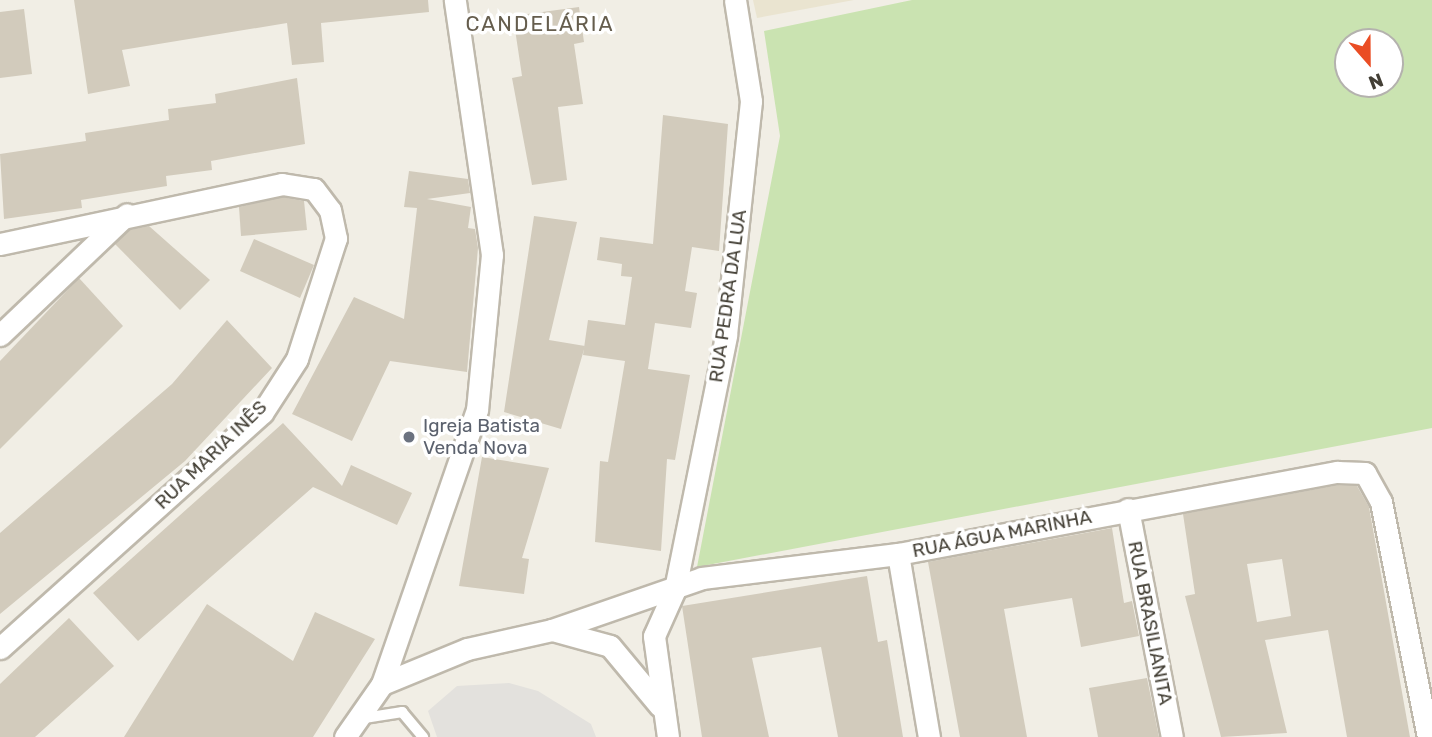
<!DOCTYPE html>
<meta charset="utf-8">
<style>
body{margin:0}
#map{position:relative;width:1432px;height:737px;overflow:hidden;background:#f1eee5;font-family:Rubik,sans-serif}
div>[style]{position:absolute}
.education>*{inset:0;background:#eae4d0}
.green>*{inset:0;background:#cae3b1}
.parking>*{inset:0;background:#e3e1dd}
.building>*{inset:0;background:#d2cbbc}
.roads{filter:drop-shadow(2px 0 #bfb9ac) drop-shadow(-2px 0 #bfb9ac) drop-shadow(0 2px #bfb9ac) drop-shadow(0 -2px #bfb9ac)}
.lane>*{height:10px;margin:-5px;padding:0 5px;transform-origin:5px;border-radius:5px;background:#fff}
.street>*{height:21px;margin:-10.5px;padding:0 10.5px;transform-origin:10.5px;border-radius:10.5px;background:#fff}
.dots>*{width:19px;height:19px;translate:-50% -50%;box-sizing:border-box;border:4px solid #fff;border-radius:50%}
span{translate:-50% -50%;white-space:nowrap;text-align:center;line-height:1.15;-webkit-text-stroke:7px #fff;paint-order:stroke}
.street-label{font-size:19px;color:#433f35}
.worship-label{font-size:19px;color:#5b616d}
.left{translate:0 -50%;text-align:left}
.neighbourhood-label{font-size:21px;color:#655d4d;letter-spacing:2px}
.north{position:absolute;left:1334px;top:28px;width:70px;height:70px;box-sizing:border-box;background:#fff;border:2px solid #b4b2ae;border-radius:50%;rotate:159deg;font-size:19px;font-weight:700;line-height:28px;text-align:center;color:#433f35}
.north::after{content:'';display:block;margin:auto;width:24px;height:32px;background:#ea4d24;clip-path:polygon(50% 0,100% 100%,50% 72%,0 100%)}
</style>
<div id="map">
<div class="education">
<div style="clip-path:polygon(753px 0,854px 0,757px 18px)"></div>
</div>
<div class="green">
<div style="clip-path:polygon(evenodd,912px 0,1432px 0,1432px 428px,697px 567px,780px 136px,764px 31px,912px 0,1348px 42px,1390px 42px,1390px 84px,1348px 84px,1348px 42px)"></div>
</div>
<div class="parking">
<div style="clip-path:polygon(509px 683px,538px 691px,591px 724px,596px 737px,437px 737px,428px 711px,457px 686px)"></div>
</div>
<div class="building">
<div style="clip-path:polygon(74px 0,428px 0,429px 12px,321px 23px,324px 62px,292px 65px,287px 23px,122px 50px,130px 86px,88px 94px)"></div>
<div style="clip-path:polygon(579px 7px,584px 42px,574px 44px,583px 104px,558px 107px,567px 180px,532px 185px,512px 78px,522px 76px,513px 16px)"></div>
<div style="clip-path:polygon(24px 9px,32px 74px,0 78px,0 12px)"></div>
<div style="clip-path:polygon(297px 78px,305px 144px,211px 161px,212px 170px,166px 176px,167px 186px,81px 200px,82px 208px,4px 219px,0 154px,86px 141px,85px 133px,169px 120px,168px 109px,216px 103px,215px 94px)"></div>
<div style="clip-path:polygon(663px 115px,728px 124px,719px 251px,692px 247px,685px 291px,697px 293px,691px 328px,655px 323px,648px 369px,690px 375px,675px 460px,667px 459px,661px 551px,595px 542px,600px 461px,608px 462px,625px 361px,583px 355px,588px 320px,625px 325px,632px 277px,621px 276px,622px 264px,597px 260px,600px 237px,653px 244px)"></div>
<div style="clip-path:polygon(409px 171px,468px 179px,470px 193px,427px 199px,471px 207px,468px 228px,475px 229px,478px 248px,467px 372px,390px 361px,352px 441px,292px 414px,354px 297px,404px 319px,417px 208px,404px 207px)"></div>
<div style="clip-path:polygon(282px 197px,304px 201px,307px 230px,241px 236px,239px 207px)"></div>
<div style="clip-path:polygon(534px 216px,577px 222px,549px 340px,585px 346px,561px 429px,504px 412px)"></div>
<div style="clip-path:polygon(149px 226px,210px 280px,180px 310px,115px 244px,129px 230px)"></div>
<div style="clip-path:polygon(254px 239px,314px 265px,300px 298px,240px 271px)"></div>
<div style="clip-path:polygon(79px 278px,123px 326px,0 449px,0 361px)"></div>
<div style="clip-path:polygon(227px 320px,272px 368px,185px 461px,0 614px,0 533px,172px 384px)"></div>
<div style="clip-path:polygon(283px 423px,342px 486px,351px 465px,412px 493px,397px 525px,313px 487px,138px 641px,93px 593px)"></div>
<div style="clip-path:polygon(482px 457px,549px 468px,522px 558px,529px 559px,524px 594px,459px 586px)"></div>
<div style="clip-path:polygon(evenodd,1338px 485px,1357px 486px,1369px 507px,1410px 737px,1347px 737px,1328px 630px,1265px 640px,1287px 733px,1221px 737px,1185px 596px,1195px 594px,1183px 514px,1338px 485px,1282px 559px,1291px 616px,1257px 622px,1247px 564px,1282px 559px)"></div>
<div style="clip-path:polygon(1112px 528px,1124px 603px,1132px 601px,1139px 636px,1081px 647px,1072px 598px,1004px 609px,1027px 737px,960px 737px,928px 562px)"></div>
<div style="clip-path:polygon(867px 576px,878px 642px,887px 640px,903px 737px,838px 737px,821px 647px,752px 658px,769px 737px,702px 737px,682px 606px)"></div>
<div style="clip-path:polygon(207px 604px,293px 661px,315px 612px,375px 639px,313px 737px,124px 737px)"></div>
<div style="clip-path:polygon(69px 618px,114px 666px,35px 737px,0 737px,0 684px)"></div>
<div style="clip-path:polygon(1147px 678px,1159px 737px,1098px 737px,1089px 688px)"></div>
</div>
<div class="roads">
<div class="lane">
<div style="left:358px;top:719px;width:45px;rotate:-9deg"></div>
<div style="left:402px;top:712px;width:33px;rotate:50deg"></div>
</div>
<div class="street">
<div style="left:0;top:244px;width:288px;rotate:-12deg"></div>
<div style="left:282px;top:184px;width:32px;rotate:9deg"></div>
<div style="left:314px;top:189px;width:26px;rotate:53deg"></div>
<div style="left:330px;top:210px;width:29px;rotate:78deg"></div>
<div style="left:336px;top:238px;width:127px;rotate:107.9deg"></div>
<div style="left:297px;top:359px;width:64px;rotate:122.9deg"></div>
<div style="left:262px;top:413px;width:352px;rotate:138.1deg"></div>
<div style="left:0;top:335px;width:175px;rotate:-43.6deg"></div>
<div style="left:1128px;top:509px;width:232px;rotate:79.1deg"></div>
<div style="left:898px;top:554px;width:186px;rotate:80.4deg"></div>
<div style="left:552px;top:630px;width:60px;rotate:15.4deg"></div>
<div style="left:610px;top:646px;width:78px;rotate:50.2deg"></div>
<div style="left:382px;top:684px;width:92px;rotate:-22.4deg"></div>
<div style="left:467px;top:649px;width:87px;rotate:-12.6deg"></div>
<div style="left:552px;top:630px;width:159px;rotate:-19.1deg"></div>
<div style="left:702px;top:578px;width:197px;rotate:-7deg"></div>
<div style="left:898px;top:554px;width:447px;rotate:-10.6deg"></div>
<div style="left:1337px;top:472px;width:28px;rotate:2deg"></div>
<div style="left:1365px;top:473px;width:33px;rotate:61deg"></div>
<div style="left:1381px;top:502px;width:240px;rotate:78.7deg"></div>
<div style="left:345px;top:737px;width:65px;rotate:-55.1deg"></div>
<div style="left:382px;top:684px;width:290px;rotate:-70.9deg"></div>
<div style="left:477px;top:410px;width:156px;rotate:-84.5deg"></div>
<div style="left:492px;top:255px;width:258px;rotate:-98.3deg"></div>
<div style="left:668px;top:737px;width:102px;rotate:-97.9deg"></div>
<div style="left:654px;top:636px;width:51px;rotate:-65.9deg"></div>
<div style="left:675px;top:589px;width:259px;rotate:-78.6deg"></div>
<div style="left:726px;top:335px;width:235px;rotate:-83.9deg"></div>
<div style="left:751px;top:101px;width:102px;rotate:-99deg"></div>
</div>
</div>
<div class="dots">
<div style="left:409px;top:437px;background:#6b7280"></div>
</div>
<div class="street-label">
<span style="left:728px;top:296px;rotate:-82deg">RUA PEDRA DA LUA</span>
<span style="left:211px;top:455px;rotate:-44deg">RUA MARIA INÊS</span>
<span style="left:1002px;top:534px;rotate:-11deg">RUA ÁGUA MARINHA</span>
<span style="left:1150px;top:623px;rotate:79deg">RUA BRASILIANITA</span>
</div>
<div class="worship-label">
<span class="left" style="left:423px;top:437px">Igreja Batista<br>Venda Nova</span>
</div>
<div class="neighbourhood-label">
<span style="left:540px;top:24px">CANDELÁRIA</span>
</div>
<div class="north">N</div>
</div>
